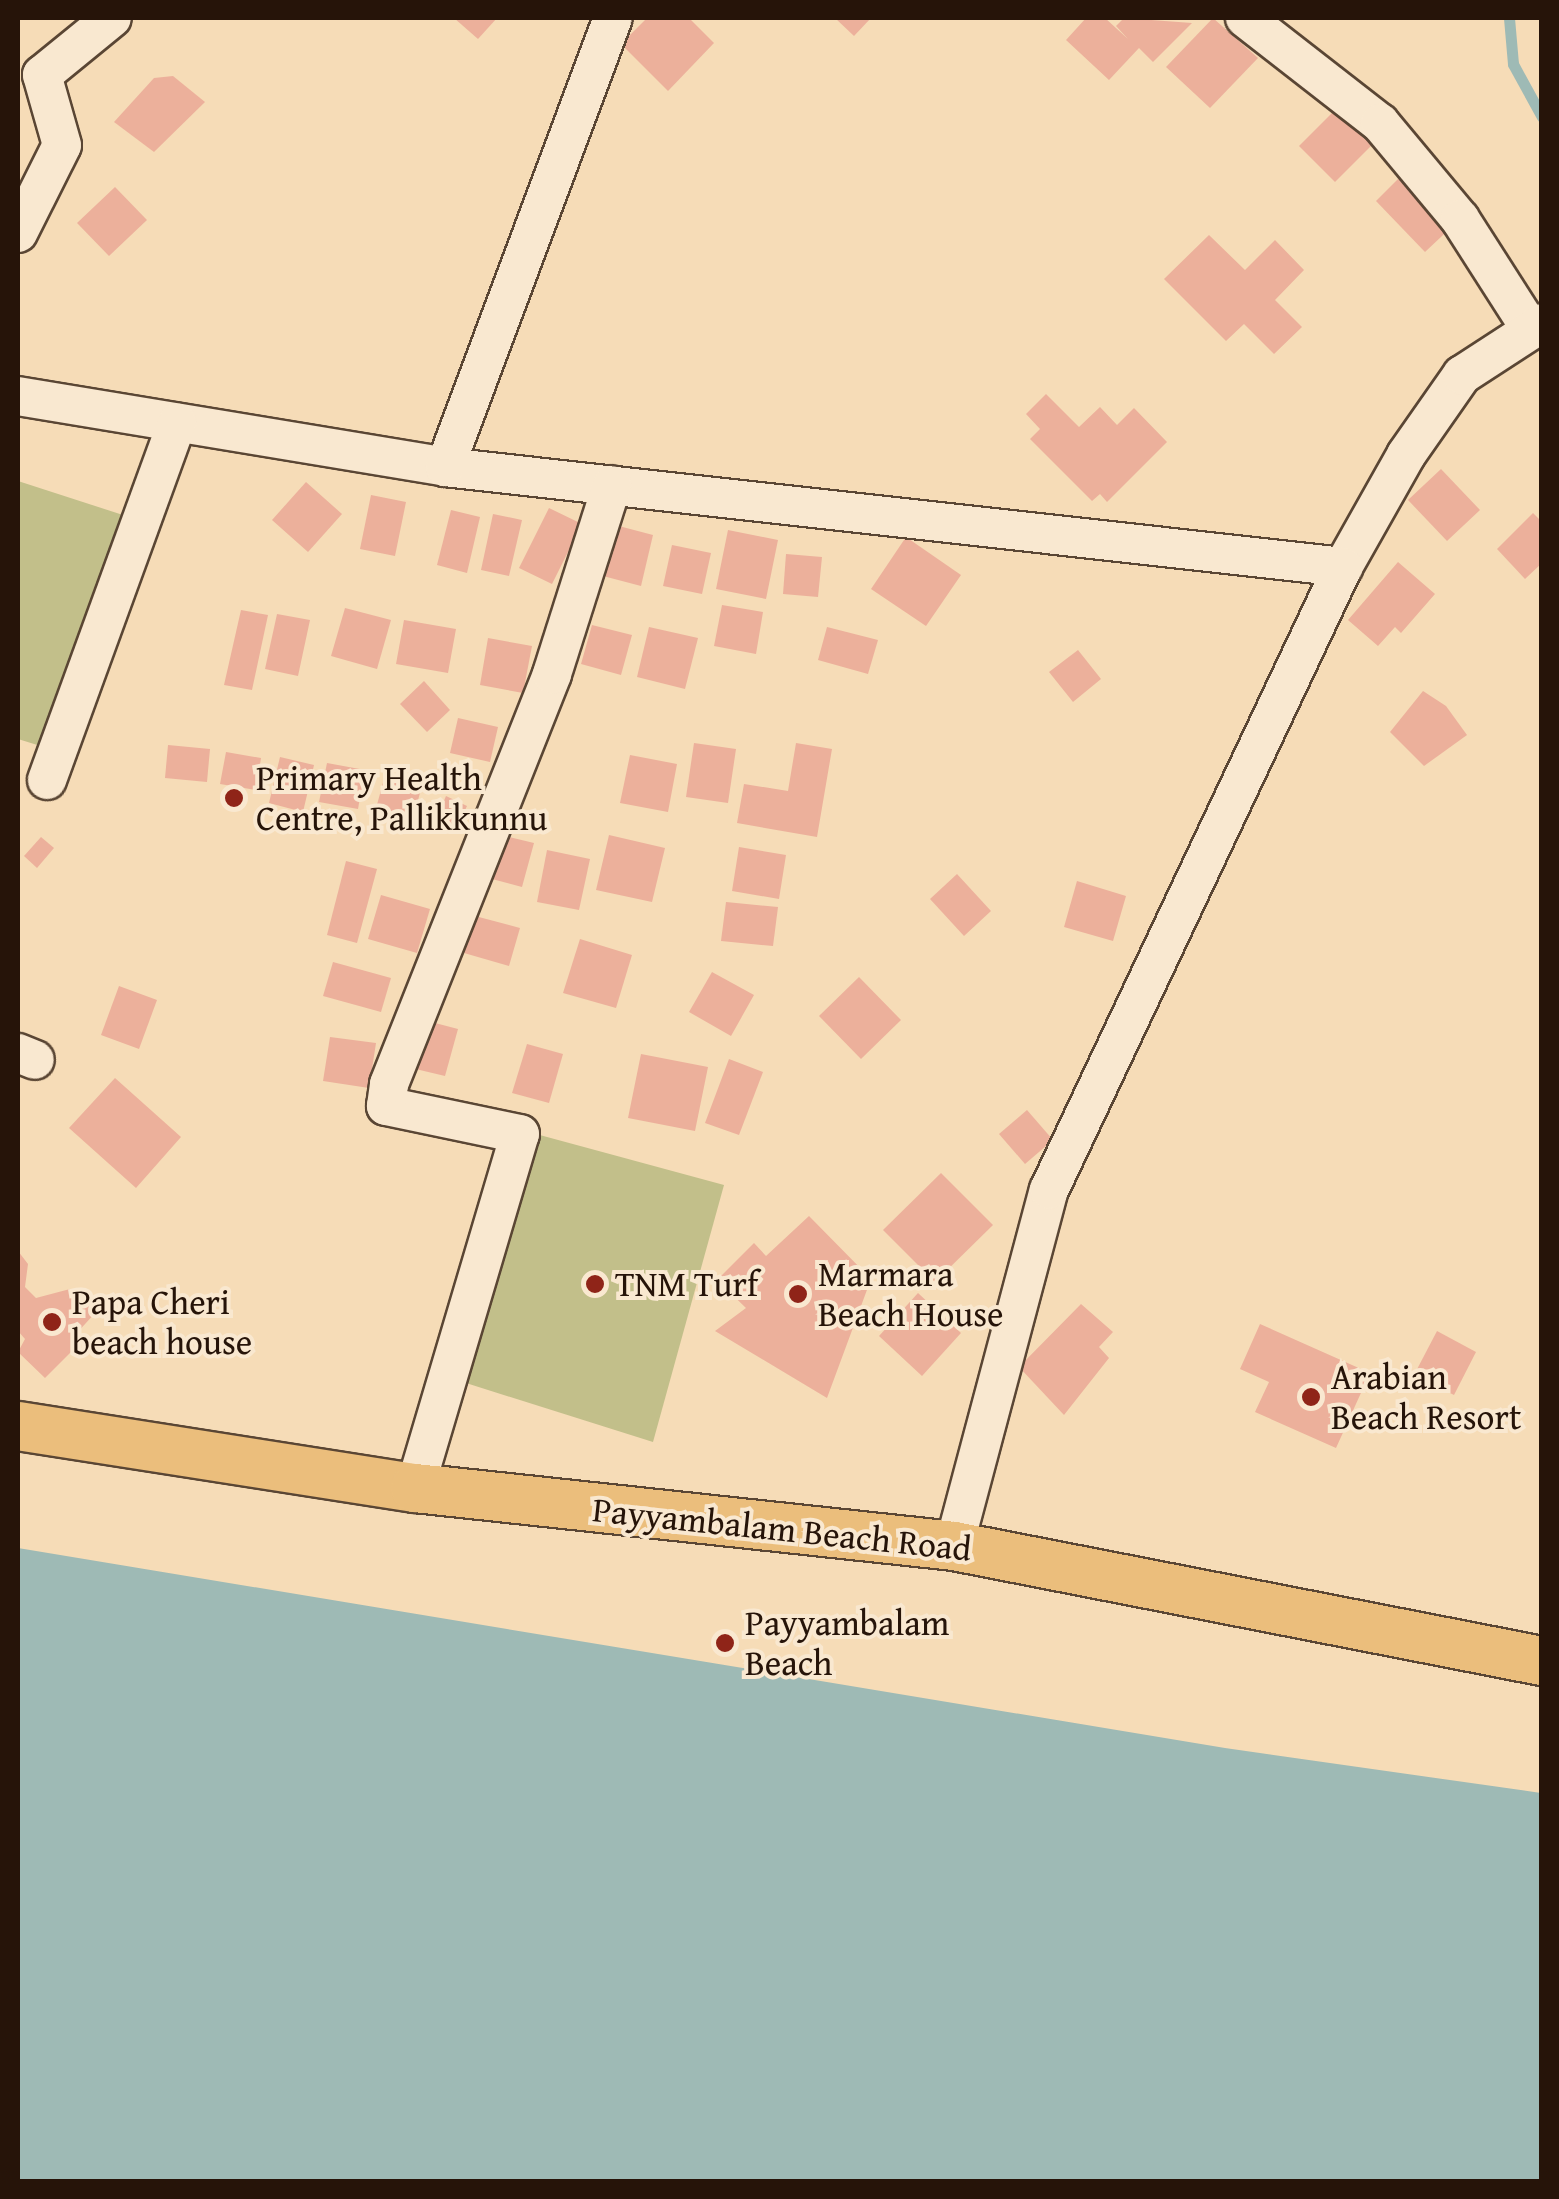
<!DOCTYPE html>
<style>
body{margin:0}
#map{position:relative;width:1559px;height:2199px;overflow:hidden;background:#f6dcb7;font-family:"Gentium Book Plus",serif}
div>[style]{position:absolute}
.green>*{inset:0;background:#c2bf8a}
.water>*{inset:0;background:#9ebab5}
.stream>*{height:11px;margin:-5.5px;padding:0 5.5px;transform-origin:5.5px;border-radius:5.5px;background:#9ebab5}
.building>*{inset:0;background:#ecb09b}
.roads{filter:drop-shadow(2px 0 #5a4634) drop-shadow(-2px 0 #5a4634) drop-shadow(0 2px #5a4634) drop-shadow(0 -2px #5a4634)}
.minor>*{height:38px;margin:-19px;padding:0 19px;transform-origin:19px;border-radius:19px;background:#f9e8d0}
.major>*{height:48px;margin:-24px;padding:0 24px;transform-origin:24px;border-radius:24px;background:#ebbe7c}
.dots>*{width:28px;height:28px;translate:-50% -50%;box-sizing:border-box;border:5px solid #f9e8d0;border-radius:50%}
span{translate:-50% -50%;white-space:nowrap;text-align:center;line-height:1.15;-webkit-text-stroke:8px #f9e8d0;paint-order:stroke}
.poi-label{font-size:35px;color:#261409}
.left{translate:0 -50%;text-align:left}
.street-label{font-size:35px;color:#261409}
.frame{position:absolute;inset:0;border:20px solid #261409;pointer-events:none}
</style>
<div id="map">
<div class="green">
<div style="clip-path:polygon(18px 481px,123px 515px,47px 748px,18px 739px)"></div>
<div style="clip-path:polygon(536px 1134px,724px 1185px,653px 1442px,466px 1383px)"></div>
</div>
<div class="water">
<div style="clip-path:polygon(18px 1548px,1225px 1748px,1541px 1793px,1541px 2181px,18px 2181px)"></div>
</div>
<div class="stream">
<div style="left:1509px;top:18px;width:46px;rotate:85deg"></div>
<div style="left:1513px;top:64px;width:60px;rotate:61.3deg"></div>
</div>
<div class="building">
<div style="clip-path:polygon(454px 18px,497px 18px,478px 39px)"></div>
<div style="clip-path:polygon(647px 18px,689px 18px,714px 43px,668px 91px,621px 44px)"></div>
<div style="clip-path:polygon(835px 18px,871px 18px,854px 36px)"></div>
<div style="clip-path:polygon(1086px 18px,1105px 18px,1128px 39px,1116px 26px,1124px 18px,1192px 23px,1153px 62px,1139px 48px,1109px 80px,1066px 40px)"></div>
<div style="clip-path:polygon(1213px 18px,1258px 58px,1210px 108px,1166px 67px)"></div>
<div style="clip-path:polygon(173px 76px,205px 102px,154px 152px,114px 122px,154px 78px)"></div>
<div style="clip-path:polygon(1337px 108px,1373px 144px,1335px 182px,1299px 146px)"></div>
<div style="clip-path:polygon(1410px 167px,1460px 219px,1425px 252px,1376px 201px)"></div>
<div style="clip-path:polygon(115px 187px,147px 220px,109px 256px,77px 223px)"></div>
<div style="clip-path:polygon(1209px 235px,1245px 270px,1275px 240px,1304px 270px,1275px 300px,1302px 327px,1274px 354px,1244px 324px,1226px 341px,1164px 279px)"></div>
<div style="clip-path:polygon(1046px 394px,1079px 427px,1100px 407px,1117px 425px,1134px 408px,1167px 442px,1107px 502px,1100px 494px,1092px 501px,1030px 439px,1040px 429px,1026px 414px)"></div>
<div style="clip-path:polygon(1441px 469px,1480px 510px,1447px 541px,1408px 500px)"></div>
<div style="clip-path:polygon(306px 482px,342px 514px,308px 552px,272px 520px)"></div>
<div style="clip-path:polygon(371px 495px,406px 502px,395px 556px,360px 549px)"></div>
<div style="clip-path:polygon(549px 508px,582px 524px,552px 584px,519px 568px)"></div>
<div style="clip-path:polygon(451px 510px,480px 517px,467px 573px,437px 565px)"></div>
<div style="clip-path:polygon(1533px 513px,1542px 522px,1542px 563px,1525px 579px,1497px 549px)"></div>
<div style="clip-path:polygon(493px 514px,522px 520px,509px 576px,481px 570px)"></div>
<div style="clip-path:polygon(615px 525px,653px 535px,641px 586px,603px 576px)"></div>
<div style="clip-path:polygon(728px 530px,778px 540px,766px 599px,716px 589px)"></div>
<div style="clip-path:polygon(906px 537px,961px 575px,926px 626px,871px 589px)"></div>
<div style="clip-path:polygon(672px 545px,711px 553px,702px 594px,663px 586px)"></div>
<div style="clip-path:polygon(786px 554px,822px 557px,818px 597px,783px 594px)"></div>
<div style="clip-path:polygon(1398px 562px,1435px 594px,1401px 633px,1395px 627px,1378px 646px,1348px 620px)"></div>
<div style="clip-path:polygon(722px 605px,763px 612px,756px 654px,714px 646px)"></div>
<div style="clip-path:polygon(345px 608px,391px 620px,377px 669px,331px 656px)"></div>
<div style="clip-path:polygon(241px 610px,268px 615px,252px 690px,224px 685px)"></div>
<div style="clip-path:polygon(277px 614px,310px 620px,298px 676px,265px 669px)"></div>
<div style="clip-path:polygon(404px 620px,456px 629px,448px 673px,396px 664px)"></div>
<div style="clip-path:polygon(592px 625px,632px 635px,621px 675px,581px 664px)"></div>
<div style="clip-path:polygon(649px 627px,698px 638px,685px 689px,637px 677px)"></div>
<div style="clip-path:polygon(827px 627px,878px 640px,868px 674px,818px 660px)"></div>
<div style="clip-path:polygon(488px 638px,532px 646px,523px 693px,480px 685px)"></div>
<div style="clip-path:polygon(1078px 650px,1101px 679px,1073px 702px,1049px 672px)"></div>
<div style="clip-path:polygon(424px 681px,450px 710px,427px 732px,400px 704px)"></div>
<div style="clip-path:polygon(1423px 691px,1446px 706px,1467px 735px,1424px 766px,1390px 732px)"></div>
<div style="clip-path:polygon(458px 718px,498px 727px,490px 762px,450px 753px)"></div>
<div style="clip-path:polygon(694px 743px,736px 749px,728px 803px,686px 797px)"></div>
<div style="clip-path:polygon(796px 743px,832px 749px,817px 837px,737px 823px,744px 784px,788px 791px)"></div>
<div style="clip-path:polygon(168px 745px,210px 749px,207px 782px,165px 778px)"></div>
<div style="clip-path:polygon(226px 752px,261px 758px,256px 790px,220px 784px)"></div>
<div style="clip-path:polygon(630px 755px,677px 764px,668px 812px,620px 803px)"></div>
<div style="clip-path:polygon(280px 757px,314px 765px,303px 812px,269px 803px)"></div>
<div style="clip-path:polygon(327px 763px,365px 770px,358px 809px,319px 802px)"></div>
<div style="clip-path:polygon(384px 779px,421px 789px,412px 823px,375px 812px)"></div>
<div style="clip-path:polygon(446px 796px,467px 806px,457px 827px,437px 818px)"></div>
<div style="clip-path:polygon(485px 831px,534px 843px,522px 887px,473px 874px)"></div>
<div style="clip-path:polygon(609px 835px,665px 848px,652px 902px,596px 890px)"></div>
<div style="clip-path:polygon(41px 837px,54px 848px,37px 868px,24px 856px)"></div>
<div style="clip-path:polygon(739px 847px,786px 855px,779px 899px,732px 891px)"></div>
<div style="clip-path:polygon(547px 850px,590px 859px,579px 910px,537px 902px)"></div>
<div style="clip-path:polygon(346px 861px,377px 869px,357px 943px,327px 935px)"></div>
<div style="clip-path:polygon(957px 874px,991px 911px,964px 936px,930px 899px)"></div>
<div style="clip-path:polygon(1077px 881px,1126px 896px,1113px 941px,1064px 927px)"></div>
<div style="clip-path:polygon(381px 895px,430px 909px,417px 953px,368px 939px)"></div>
<div style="clip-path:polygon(726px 902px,778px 907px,773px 946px,721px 941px)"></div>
<div style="clip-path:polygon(475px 916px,520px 928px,509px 966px,464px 953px)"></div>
<div style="clip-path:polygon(580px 939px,632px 955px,616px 1008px,563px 993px)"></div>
<div style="clip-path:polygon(333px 962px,391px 978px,381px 1012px,323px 996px)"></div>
<div style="clip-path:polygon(712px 972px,754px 995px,731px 1036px,689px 1012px)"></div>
<div style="clip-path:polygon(859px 977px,901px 1020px,861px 1059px,819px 1016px)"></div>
<div style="clip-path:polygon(119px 986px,157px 1000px,139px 1049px,101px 1035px)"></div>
<div style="clip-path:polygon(416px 1018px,458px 1029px,445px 1076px,403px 1066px)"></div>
<div style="clip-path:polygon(330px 1037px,376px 1043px,369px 1088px,323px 1081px)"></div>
<div style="clip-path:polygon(527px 1044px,563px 1054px,549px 1103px,512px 1093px)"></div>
<div style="clip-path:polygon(641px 1054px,708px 1067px,695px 1131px,628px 1118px)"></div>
<div style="clip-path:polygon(729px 1059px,763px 1072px,739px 1135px,705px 1123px)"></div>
<div style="clip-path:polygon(115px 1078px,181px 1137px,136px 1188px,69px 1128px)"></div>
<div style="clip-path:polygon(1027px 1110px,1053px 1140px,1025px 1164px,999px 1134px)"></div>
<div style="clip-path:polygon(941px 1173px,993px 1225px,935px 1282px,883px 1230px)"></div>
<div style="clip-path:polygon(809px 1216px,871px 1279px,827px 1398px,715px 1331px,746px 1308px,717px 1280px,754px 1243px,766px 1256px)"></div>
<div style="clip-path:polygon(18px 1251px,28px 1264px,25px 1287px,36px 1298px,70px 1289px,96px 1312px,75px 1335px,82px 1341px,45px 1378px,18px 1352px,25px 1339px,18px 1331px)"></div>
<div style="clip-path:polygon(918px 1293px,961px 1333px,922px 1376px,879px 1336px)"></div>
<div style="clip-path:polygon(1081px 1304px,1113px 1332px,1099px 1347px,1109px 1358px,1064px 1415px,1019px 1367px)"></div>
<div style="clip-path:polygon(1260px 1324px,1370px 1373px,1336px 1448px,1255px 1412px,1269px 1382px,1240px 1369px)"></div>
<div style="clip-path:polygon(1437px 1331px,1476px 1352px,1454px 1395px,1414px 1375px)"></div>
</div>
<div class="roads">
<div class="minor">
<div style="left:1245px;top:18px;width:171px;rotate:37.9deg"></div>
<div style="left:1380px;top:123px;width:125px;rotate:50.2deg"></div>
<div style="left:1460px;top:219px;width:128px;rotate:57.4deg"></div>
<div style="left:18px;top:233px;width:98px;rotate:-63.4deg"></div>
<div style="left:62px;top:145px;width:73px;rotate:-105.9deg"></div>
<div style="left:42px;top:75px;width:90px;rotate:-39.2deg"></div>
<div style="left:18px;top:396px;width:433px;rotate:9.4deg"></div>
<div style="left:445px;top:467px;width:904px;rotate:6.35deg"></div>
<div style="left:1343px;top:567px;width:129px;rotate:-60.6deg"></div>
<div style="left:1406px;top:455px;width:98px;rotate:-55deg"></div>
<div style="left:1462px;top:375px;width:95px;rotate:-33deg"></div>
<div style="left:445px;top:467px;width:479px;rotate:-69.5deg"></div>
<div style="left:47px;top:780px;width:380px;rotate:-70deg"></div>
<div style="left:18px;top:1053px;width:18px;rotate:22deg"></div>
<div style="left:415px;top:1488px;width:369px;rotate:-73.5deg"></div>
<div style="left:520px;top:1134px;width:137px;rotate:-168.2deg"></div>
<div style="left:386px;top:1106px;width:22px;rotate:-82deg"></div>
<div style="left:389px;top:1084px;width:441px;rotate:-68.3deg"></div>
<div style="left:552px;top:674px;width:198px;rotate:-72.4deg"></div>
<div style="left:954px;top:1546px;width:368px;rotate:-75.1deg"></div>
<div style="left:1049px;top:1190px;width:689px;rotate:-64.74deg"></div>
</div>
<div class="major">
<div style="left:18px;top:1426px;width:402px;rotate:8.9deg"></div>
<div style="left:415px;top:1488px;width:542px;rotate:6.14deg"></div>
<div style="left:954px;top:1546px;width:599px;rotate:11.07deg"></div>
</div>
</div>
<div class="dots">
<div style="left:234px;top:798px;background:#8f2418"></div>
<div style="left:595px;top:1284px;background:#8f2418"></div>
<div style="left:798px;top:1294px;background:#8f2418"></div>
<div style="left:52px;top:1322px;background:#8f2418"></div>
<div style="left:1311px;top:1397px;background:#8f2418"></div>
<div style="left:725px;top:1643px;background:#8f2418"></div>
</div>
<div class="poi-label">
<span class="left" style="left:256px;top:798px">Primary Health<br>Centre, Pallikkunnu</span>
<span class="left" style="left:818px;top:1294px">Marmara<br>Beach House</span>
<span class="left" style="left:615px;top:1284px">TNM Turf</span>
<span class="left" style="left:72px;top:1322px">Papa Cheri<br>beach house</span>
<span class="left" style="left:1331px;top:1397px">Arabian<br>Beach Resort</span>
<span class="left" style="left:745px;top:1643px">Payyambalam<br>Beach</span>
</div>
<div class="street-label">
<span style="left:782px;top:1529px;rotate:6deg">Payyambalam Beach Road</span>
</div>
<div class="frame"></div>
</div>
